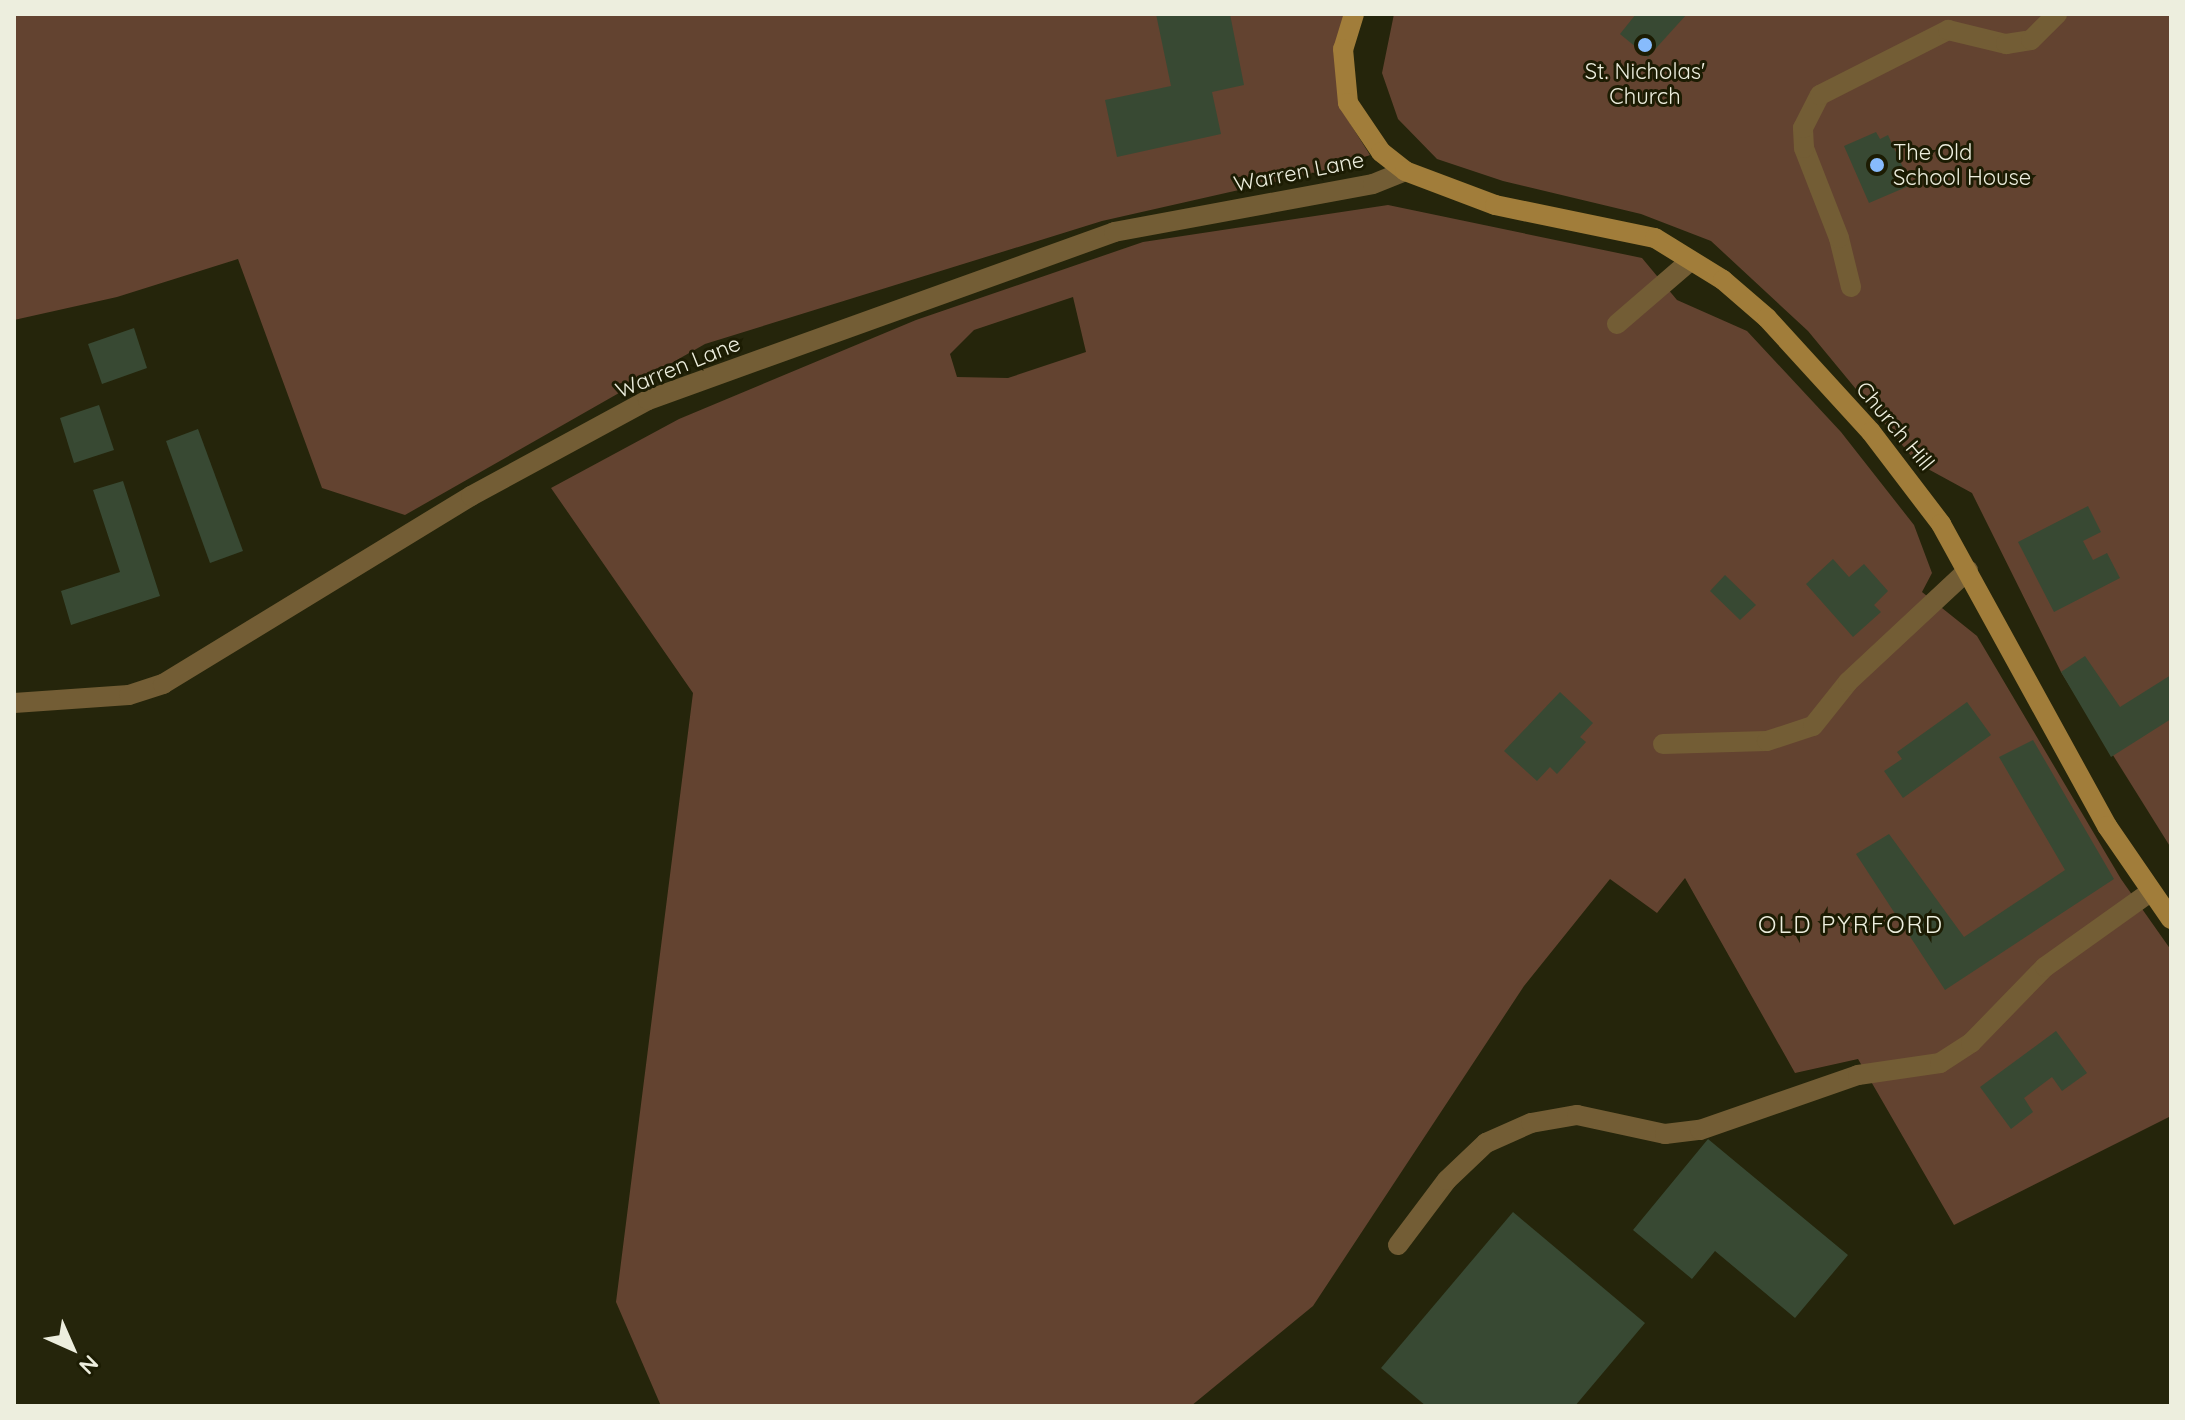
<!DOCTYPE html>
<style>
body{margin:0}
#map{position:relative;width:2185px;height:1420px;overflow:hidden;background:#25250b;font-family:Quicksand,sans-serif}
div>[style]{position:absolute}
.green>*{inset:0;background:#634330}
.building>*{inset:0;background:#384933}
.service>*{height:20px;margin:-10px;padding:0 10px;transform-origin:10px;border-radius:10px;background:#735d35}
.minor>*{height:20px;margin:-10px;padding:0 10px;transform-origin:10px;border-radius:10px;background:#735d35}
.secondary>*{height:20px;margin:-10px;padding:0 10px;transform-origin:10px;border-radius:10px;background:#a17d3a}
.dots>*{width:22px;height:22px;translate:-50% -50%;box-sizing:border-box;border:4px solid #1c1c03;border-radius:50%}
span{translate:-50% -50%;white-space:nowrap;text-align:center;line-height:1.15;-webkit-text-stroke:6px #1c1c03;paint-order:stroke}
.poi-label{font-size:22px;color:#edeede}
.left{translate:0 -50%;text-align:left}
.street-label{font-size:22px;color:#edeede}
.neighbourhood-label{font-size:24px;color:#edeede;letter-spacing:2px}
.frame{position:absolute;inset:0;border:16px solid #edeede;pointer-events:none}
.north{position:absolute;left:32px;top:1308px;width:80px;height:80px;-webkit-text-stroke:6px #1c1c03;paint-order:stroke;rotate:135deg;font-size:22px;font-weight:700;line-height:32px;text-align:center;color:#edeede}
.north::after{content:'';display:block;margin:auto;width:28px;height:36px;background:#edeede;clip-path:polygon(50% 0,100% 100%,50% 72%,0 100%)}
</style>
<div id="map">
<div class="green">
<div style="clip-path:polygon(14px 14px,1348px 14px,1341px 109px,1370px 155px,1340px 167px,1102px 221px,705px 344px,405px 515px,322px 488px,238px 259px,117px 297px,14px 320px)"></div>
<div style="clip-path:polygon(1394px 14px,2171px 14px,2171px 848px,2061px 672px,1972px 493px,1917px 463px,1808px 331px,1711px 241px,1641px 214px,1503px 181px,1437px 159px,1398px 119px,1382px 73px)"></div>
<div style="clip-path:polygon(evenodd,1388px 205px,1642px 258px,1677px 300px,1747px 331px,1841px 432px,1914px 525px,1932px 573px,1922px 592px,1977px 636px,2121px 879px,2171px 950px,2171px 1116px,1954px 1225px,1858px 1059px,1795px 1073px,1685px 878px,1657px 913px,1610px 879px,1524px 986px,1313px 1306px,1191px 1406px,661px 1406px,616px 1302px,693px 693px,551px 488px,679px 419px,916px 320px,1143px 242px,1388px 205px,1073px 297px,1086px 352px,1008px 378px,957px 377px,950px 354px,974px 330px,1073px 297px)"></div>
</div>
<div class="building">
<div style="clip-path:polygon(1156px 14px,1230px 14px,1244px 85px,1212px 92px,1221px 134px,1117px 157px,1105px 100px,1171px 86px)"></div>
<div style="clip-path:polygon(1636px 14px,1687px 14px,1648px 57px,1620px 34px)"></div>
<div style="clip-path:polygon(1876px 132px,1880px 139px,1888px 135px,1911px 185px,1869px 203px,1844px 146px)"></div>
<div style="clip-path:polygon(134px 328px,147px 368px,102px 384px,88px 344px)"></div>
<div style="clip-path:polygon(99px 405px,114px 450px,74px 463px,60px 418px)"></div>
<div style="clip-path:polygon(198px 429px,243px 551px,210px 563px,166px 441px)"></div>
<div style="clip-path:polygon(123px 481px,160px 596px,71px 625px,61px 591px,120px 572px,93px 490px)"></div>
<div style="clip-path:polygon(2088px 506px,2101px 532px,2083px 541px,2093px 560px,2107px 553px,2120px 578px,2054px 612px,2018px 542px)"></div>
<div style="clip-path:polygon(1833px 559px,1849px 577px,1864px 564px,1888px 591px,1874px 605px,1881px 612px,1853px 637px,1806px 584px)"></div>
<div style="clip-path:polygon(1725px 575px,1756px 605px,1740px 620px,1710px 591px)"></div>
<div style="clip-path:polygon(2085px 656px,2120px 707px,2171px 675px,2171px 719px,2111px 757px,2061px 672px)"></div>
<div style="clip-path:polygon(1560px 692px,1593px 723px,1580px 737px,1586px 742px,1557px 774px,1550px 767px,1537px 781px,1504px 751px)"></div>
<div style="clip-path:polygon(1967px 702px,1991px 735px,1903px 798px,1884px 771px,1902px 759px,1897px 752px)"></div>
<div style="clip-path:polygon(2033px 740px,2114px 879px,1945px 990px,1856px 854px,1889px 834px,1964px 937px,2065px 870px,1999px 757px)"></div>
<div style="clip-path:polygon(2056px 1031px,2087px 1073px,2062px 1091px,2052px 1077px,2024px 1098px,2033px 1112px,2011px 1129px,1980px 1087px)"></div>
<div style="clip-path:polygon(1708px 1139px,1848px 1255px,1795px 1318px,1715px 1251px,1692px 1279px,1633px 1230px)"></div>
<div style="clip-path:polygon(1513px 1212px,1645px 1323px,1575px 1406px,1426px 1406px,1381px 1368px)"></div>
</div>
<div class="service">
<div style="left:1851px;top:287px;width:50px;rotate:-103.8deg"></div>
<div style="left:1839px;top:238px;width:97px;rotate:-111.3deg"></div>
<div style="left:1804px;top:148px;width:20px;rotate:-93deg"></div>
<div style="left:1803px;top:128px;width:37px;rotate:-63deg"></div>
<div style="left:1820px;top:95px;width:144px;rotate:-26.9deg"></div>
<div style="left:1948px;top:30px;width:60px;rotate:13.6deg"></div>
<div style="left:2006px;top:44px;width:25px;rotate:-9deg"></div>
<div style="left:2031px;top:40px;width:37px;rotate:-45deg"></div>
<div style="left:1617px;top:324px;width:94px;rotate:-40.7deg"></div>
<div style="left:1663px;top:744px;width:104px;rotate:-1.7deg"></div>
<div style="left:1767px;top:741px;width:48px;rotate:-18.1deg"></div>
<div style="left:1813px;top:726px;width:56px;rotate:-51.5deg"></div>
<div style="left:1848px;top:682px;width:164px;rotate:-43deg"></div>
<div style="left:1398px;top:1245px;width:81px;rotate:-53deg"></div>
<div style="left:1447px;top:1180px;width:54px;rotate:-43.5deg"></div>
<div style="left:1486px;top:1143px;width:49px;rotate:-24deg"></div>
<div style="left:1531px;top:1123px;width:47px;rotate:-9.9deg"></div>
<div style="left:1577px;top:1115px;width:90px;rotate:12.2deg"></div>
<div style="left:1665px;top:1134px;width:35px;rotate:-7deg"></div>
<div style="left:1700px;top:1130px;width:167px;rotate:-19.2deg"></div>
<div style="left:1858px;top:1075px;width:83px;rotate:-8.3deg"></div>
<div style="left:1940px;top:1063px;width:37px;rotate:-33deg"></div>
<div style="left:1971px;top:1043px;width:106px;rotate:-45.8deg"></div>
<div style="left:2045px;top:967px;width:129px;rotate:-35.5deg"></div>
</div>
<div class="minor">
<div style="left:14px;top:703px;width:115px;rotate:-4deg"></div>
<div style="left:129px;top:695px;width:36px;rotate:-18deg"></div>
<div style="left:163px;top:684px;width:361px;rotate:-31.4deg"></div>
<div style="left:471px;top:496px;width:201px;rotate:-28.5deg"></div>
<div style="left:648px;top:400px;width:495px;rotate:-19.8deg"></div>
<div style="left:1114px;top:232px;width:263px;rotate:-10.5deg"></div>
<div style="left:1373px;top:184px;width:35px;rotate:-22deg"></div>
</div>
<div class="secondary">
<div style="left:1354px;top:14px;width:37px;rotate:107deg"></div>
<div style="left:1343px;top:49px;width:54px;rotate:84.7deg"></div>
<div style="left:1348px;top:103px;width:59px;rotate:56deg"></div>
<div style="left:1381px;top:152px;width:31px;rotate:38deg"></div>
<div style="left:1405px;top:171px;width:96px;rotate:20.7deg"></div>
<div style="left:1495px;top:205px;width:163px;rotate:11.7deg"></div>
<div style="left:1655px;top:238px;width:80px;rotate:31.7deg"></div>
<div style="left:1723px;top:280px;width:58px;rotate:40.8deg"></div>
<div style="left:1767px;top:318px;width:154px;rotate:47.6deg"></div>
<div style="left:1871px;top:432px;width:116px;rotate:52.7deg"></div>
<div style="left:1941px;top:524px;width:345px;rotate:61.2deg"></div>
<div style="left:2107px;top:826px;width:113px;rotate:55.5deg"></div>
</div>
<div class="dots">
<div style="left:1645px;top:45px;background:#87bbfc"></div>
<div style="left:1877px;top:165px;background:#87bbfc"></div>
</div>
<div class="poi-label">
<span style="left:1645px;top:84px">St. Nicholas'<br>Church</span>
<span class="left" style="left:1893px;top:165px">The Old<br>School House</span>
</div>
<div class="street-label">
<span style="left:1299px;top:172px;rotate:-11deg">Warren Lane</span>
<span style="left:678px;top:367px;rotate:-22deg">Warren Lane</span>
<span style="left:1895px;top:426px;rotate:50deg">Church Hill</span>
</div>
<div class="neighbourhood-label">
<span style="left:1851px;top:925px">OLD PYRFORD</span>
</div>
<div class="frame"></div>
<div class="north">N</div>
</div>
